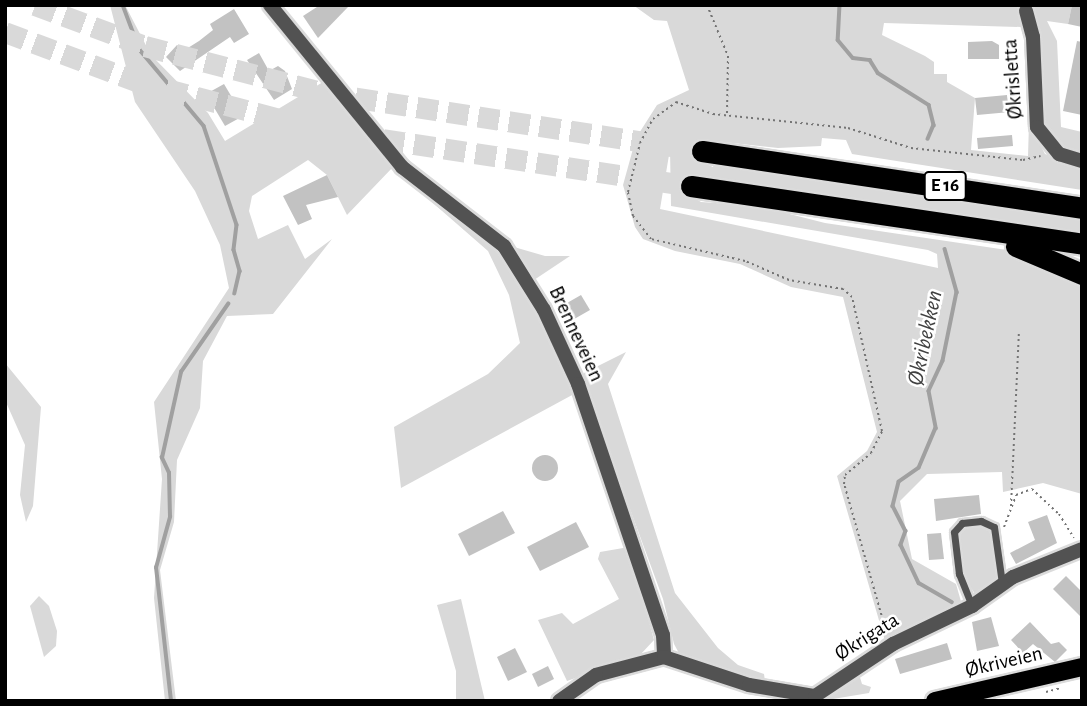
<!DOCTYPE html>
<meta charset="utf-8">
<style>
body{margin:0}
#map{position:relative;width:1087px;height:706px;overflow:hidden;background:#fff;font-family:"Alegreya Sans",sans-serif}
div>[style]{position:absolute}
.green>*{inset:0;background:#d9d9d9}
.stream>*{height:3.5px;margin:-1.75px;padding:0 1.75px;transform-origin:1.75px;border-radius:1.75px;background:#a0a0a0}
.building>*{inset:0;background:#c2c2c2}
.round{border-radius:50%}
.motorway-tunnel>*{height:21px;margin-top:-10.5px;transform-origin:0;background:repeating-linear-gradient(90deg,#d9d9d9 0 21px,transparent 0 31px)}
.path>*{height:2px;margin-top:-1px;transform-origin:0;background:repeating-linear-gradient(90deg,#747474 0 2px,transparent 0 5.5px)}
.roads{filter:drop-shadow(2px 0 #dbdbdb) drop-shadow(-2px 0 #dbdbdb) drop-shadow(0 2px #dbdbdb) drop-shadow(0 -2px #dbdbdb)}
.service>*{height:7px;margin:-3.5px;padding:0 3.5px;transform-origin:3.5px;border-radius:3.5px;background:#525252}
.minor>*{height:14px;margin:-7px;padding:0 7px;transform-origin:7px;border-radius:7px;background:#525252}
.primary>*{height:18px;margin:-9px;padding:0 9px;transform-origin:9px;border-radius:9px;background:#000}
.motorway>*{height:21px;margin:-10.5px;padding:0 10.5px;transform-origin:10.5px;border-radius:10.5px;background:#000}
span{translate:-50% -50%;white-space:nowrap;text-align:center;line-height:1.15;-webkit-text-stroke:5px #fff;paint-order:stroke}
.shield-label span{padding:2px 5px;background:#fff;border:2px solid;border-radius:5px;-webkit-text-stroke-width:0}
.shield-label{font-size:19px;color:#000;font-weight:700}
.street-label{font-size:21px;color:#000}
.water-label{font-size:23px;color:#414141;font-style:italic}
.frame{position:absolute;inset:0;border:7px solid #000;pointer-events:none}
</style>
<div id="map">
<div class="green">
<div style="clip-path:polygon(110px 5px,125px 5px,151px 55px,208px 113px,225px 141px,323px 82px,393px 167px,347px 215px,327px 175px,308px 160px,252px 196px,249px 211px,258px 239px,288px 225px,305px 259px,332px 239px,273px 314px,227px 316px,203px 361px,200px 408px,177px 460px,174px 522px,160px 570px,176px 701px,165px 701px,154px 598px,162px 479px,154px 402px,229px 288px,220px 245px,195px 191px,135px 102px)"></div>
<div style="clip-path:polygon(evenodd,633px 5px,1017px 5px,1022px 27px,884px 23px,882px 35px,925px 56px,934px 62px,934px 74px,947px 74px,947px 82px,975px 98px,971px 150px,1028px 156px,1029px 123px,1045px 154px,1082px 166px,1082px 190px,852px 154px,846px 140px,822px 138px,821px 146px,778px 148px,705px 140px,696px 159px,713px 167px,714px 163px,1082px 216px,1082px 237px,711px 181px,711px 176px,694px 178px,691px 196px,701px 202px,758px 206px,825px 223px,1007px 250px,1042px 261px,1082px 284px,1082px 494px,1043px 483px,1003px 492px,1002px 472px,927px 474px,900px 501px,912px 559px,956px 584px,962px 605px,885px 641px,837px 476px,867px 451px,877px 432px,843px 297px,791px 287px,740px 264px,675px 251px,643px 239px,635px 227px,623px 185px,636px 138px,657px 105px,689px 90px,667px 21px,654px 20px,633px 5px,670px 149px,671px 206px,928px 250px,937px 254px,938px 268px,660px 209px,670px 149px)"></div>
<div style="clip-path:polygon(1031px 5px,1072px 5px,1068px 24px,1047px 21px,1057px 41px,1061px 127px,1082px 132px,1082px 156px,1054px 142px,1040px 115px)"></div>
<div style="clip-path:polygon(418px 190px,497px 245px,537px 307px,574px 394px,401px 488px,394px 427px,488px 374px,520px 343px,509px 295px,488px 251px)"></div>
<div style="clip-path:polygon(514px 247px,545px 256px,570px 256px,534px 280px)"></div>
<div style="clip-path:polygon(626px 352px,608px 384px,675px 593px,718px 648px,738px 665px,764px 674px,765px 681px,681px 657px,674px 644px,663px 599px,583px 381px,584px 373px)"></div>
<div style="clip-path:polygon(5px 363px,41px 407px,33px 506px,26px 522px,20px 495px,25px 445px,5px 400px)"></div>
<div style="clip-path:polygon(970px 524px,991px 529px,997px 541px,996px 581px,978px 598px,966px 581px,959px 545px,961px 528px)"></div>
<div style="clip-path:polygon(629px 547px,654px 640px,640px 655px,567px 681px,538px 620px,562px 613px,573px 624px,619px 599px,598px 559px,600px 552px)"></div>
<div style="clip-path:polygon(39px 596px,49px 606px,57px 631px,56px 646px,44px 657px,30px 606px)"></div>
<div style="clip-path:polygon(461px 599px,476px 663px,485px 701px,456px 701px,456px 671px,437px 605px)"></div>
<div style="clip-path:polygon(859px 674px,862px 684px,871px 687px,869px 693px,821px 701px)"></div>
</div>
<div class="stream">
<div style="left:123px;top:5px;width:48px;rotate:69.3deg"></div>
<div style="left:140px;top:50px;width:99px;rotate:49.9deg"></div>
<div style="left:204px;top:126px;width:104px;rotate:71.6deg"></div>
<div style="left:237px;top:225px;width:25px;rotate:97deg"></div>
<div style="left:234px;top:250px;width:22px;rotate:74deg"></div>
<div style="left:240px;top:271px;width:23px;rotate:103deg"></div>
<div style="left:840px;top:5px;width:35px;rotate:93deg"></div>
<div style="left:838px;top:40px;width:23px;rotate:50deg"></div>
<div style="left:853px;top:58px;width:17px;rotate:7deg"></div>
<div style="left:870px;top:60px;width:15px;rotate:58deg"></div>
<div style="left:878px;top:73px;width:60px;rotate:32.1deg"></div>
<div style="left:929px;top:105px;width:21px;rotate:76deg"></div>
<div style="left:934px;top:125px;width:15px;rotate:113deg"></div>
<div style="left:945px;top:249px;width:45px;rotate:74.4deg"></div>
<div style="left:957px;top:292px;width:70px;rotate:101.5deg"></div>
<div style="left:943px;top:361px;width:33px;rotate:115deg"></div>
<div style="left:929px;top:391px;width:38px;rotate:79deg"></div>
<div style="left:936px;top:428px;width:43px;rotate:113deg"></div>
<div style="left:919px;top:468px;width:24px;rotate:145deg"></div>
<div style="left:899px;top:482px;width:25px;rotate:104deg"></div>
<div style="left:893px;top:506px;width:28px;rotate:63deg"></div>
<div style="left:906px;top:531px;width:15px;rotate:110deg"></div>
<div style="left:901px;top:545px;width:42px;rotate:64.7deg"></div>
<div style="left:919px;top:583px;width:38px;rotate:30deg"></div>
<div style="left:171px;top:701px;width:134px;rotate:-96.4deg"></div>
<div style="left:156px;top:568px;width:53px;rotate:-74.6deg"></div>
<div style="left:170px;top:517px;width:44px;rotate:-91.3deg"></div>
<div style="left:169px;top:473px;width:17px;rotate:-115deg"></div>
<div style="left:162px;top:458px;width:88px;rotate:-77.5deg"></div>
<div style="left:181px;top:372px;width:83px;rotate:-55.3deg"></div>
</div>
<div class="building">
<div style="clip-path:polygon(320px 5px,350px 5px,318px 38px,303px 16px)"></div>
<div style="clip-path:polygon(1072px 5px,1082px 5px,1082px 27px,1068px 24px)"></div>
<div style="clip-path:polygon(234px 9px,249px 34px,234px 43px,230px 37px,180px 71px,166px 57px,177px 45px,183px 51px,199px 41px,213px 30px,210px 24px)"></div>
<div style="clip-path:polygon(992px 41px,999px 45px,999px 59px,968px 59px,968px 42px)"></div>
<div style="clip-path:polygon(1077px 41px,1082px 42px,1082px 115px,1063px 111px)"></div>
<div style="clip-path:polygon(259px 53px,269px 71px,278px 66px,285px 71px,292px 89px,274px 100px,247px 60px)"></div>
<div style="clip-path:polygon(224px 84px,243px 116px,225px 126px,206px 94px)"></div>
<div style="clip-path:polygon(1007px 95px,1010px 112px,977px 115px,975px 98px)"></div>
<div style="clip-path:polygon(1012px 135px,1013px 146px,978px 149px,977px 138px)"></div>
<div style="clip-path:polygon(327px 175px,338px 197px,306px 205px,312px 219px,298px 225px,283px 196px)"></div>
<div style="clip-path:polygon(581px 295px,590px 310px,569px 322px,560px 307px)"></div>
<div class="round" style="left:532px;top:455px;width:26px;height:26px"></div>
<div style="clip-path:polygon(979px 495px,981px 514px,936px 521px,934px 499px)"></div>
<div style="clip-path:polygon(503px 511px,515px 533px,469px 556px,458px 534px)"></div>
<div style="clip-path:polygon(1047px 515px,1057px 543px,1016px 564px,1010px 553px,1035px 540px,1028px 522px)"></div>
<div style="clip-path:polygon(576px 522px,589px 547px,540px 571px,527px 547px)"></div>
<div style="clip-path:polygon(941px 533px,944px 559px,929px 560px,927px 534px)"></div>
<div style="clip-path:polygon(1066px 576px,1082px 592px,1082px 618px,1053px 589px)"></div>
<div style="clip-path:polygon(991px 617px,999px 646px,977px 651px,972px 622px)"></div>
<div style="clip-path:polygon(1030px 622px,1051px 644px,1059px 642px,1067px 650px,1055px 662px,1033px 644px,1023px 653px,1011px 640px)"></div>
<div style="clip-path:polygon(947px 643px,952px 659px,900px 674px,895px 659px)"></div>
<div style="clip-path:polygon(515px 648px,527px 672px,508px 681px,497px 657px)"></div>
<div style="clip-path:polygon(548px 666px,554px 679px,538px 687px,532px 674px)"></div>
</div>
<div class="motorway-tunnel">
<div style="left:35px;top:5px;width:117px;rotate:20.4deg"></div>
<div style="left:145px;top:46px;width:186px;rotate:14.6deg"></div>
<div style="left:325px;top:93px;width:381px;rotate:8.7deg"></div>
<div style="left:5px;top:32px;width:140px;rotate:20.5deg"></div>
<div style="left:136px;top:81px;width:192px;rotate:14.8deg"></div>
<div style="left:322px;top:130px;width:373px;rotate:8.6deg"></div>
</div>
<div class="path">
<div style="left:707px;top:5px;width:55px;rotate:67.6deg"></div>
<div style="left:728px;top:56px;width:59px;rotate:91deg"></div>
<div style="left:1011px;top:506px;width:176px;rotate:-87.4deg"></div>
<div style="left:1004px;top:527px;width:34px;rotate:-69deg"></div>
<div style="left:1016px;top:495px;width:17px;rotate:-21deg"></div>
<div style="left:1032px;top:489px;width:37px;rotate:43deg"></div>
<div style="left:1059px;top:514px;width:28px;rotate:58deg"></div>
<div style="left:886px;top:631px;width:153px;rotate:-105.9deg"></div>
<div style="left:844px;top:484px;width:9px;rotate:-84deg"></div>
<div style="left:845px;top:475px;width:34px;rotate:-40deg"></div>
<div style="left:871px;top:453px;width:25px;rotate:-63deg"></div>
<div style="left:882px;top:431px;width:137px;rotate:-102.6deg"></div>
<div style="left:852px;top:297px;width:12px;rotate:-138deg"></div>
<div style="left:843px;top:289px;width:55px;rotate:-170.5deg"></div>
<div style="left:789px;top:280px;width:48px;rotate:-156.6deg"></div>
<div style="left:745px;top:261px;width:97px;rotate:-166.8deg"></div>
<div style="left:651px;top:239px;width:29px;rotate:-128deg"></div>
<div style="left:633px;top:216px;width:25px;rotate:-102deg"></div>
<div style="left:628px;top:192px;width:50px;rotate:-76.2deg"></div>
<div style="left:640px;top:143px;width:27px;rotate:-62deg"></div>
<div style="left:653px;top:119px;width:29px;rotate:-36deg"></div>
<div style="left:676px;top:102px;width:39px;rotate:18deg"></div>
<div style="left:713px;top:114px;width:136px;rotate:5.9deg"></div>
<div style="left:848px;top:128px;width:66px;rotate:17.6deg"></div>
<div style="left:911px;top:148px;width:113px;rotate:6.1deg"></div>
<div style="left:1023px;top:160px;width:18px;rotate:-13deg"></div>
<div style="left:1046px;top:692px;width:16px;rotate:-15deg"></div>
</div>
<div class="roads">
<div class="service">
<div style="left:972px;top:606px;width:35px;rotate:-112deg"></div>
<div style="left:959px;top:574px;width:42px;rotate:-96.8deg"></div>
<div style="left:954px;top:532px;width:12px;rotate:-48deg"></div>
<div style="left:962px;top:523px;width:19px;rotate:-6deg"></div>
<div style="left:981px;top:521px;width:14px;rotate:25deg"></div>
<div style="left:994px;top:527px;width:57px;rotate:81.9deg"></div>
</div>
<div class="minor">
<div style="left:270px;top:5px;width:209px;rotate:50.8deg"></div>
<div style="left:402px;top:167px;width:129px;rotate:37.8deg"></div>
<div style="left:504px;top:246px;width:75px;rotate:58deg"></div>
<div style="left:544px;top:310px;width:81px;rotate:65.3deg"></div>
<div style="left:578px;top:384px;width:265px;rotate:71.3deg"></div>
<div style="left:663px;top:635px;width:22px;rotate:87deg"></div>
<div style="left:664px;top:657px;width:70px;rotate:165.2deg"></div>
<div style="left:596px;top:675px;width:45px;rotate:144.9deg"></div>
<div style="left:1026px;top:11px;width:27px;rotate:75deg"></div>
<div style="left:1033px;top:37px;width:90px;rotate:87.5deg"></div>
<div style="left:1037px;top:127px;width:35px;rotate:51deg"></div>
<div style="left:1059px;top:154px;width:24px;rotate:17deg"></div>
<div style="left:664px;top:657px;width:89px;rotate:18.2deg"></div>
<div style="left:749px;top:685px;width:67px;rotate:9.5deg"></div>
<div style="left:815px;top:696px;width:94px;rotate:-33.7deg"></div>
<div style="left:893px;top:644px;width:88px;rotate:-25.7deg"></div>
<div style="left:972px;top:606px;width:50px;rotate:-35.3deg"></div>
<div style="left:1013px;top:577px;width:74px;rotate:-22.1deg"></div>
</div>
<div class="primary">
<div style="left:935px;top:701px;width:151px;rotate:-13deg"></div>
</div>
<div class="motorway">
<div style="left:702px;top:151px;width:384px;rotate:8.5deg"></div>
<div style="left:691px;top:186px;width:395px;rotate:8.4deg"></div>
<div style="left:1016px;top:246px;width:72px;rotate:23deg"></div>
</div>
</div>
<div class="shield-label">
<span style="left:945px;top:186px">E 16</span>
</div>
<div class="street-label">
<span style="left:1013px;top:79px;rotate:-94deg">Økrisletta</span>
<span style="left:576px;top:334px;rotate:65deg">Brenneveien</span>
<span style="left:867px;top:637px;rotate:-32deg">Økrigata</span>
<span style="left:1004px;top:662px;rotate:-13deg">Økriveien</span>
</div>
<div class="water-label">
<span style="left:926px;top:338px;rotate:-78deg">Økribekken</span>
</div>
<div class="frame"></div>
</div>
